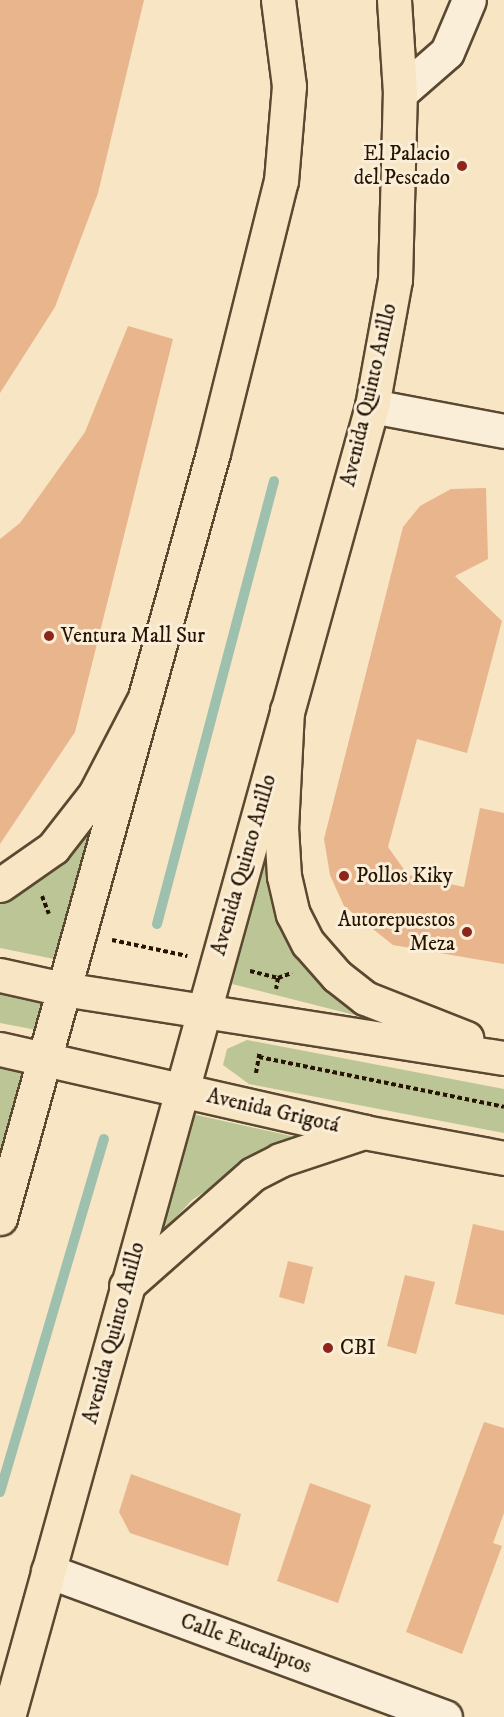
<!DOCTYPE html>
<meta charset="utf-8">
<style>
body{margin:0}
#map{position:relative;width:504px;height:1717px;overflow:hidden;background:#f7e5c4;font-family:"IM FELL DW Pica",serif}
div>[style]{position:absolute}
.green>*{inset:0;background:#bcc595}
.stream>*{height:10px;margin:-5px;padding:0 5px;transform-origin:5px;border-radius:5px;background:#9ec0ae}
.building>*{inset:0;background:#e9b58d}
.path>*{height:4px;margin-top:-2px;transform-origin:0;background:repeating-linear-gradient(90deg,#251400 0 4.5px,transparent 0 7.5px)}
.roads{filter:drop-shadow(2px 0 #5a4831) drop-shadow(-2px 0 #5a4831) drop-shadow(0 2px #5a4831) drop-shadow(0 -2px #5a4831)}
.minor>*{height:33px;margin:-16.5px;padding:0 16.5px;transform-origin:16.5px;border-radius:16.5px;background:#faeed9}
.major>*{height:33px;margin:-16.5px;padding:0 16.5px;transform-origin:16.5px;border-radius:16.5px;background:#f7e5c4}
.highway>*{height:33px;margin:-16.5px;padding:0 16.5px;transform-origin:16.5px;border-radius:16.5px;background:#f7e5c4}
.dots>*{width:16px;height:16px;translate:-50% -50%;box-sizing:border-box;border:3px solid #faeed9;border-radius:50%}
span{translate:-50% -50%;white-space:nowrap;text-align:center;line-height:1.15;-webkit-text-stroke:6px #faeed9;paint-order:stroke}
.poi-label{font-size:21px;color:#251400}
.right{translate:-100% -50%;text-align:right}
.left{translate:0 -50%;text-align:left}
.street-label{font-size:21px;color:#251400}
</style>
<div id="map">
<div class="green">
<div style="clip-path:polygon(98px 808px,59px 960px,0 948px,0 897px)"></div>
<div style="clip-path:polygon(268px 837px,291px 945px,312px 973px,351px 1004px,414px 1030px,232px 984px)"></div>
<div style="clip-path:polygon(0 991px,50px 1004px,42px 1031px,0 1023px)"></div>
<div style="clip-path:polygon(247px 1040px,504px 1089px,504px 1133px,249px 1084px,223px 1065px,227px 1049px)"></div>
<div style="clip-path:polygon(0 1068px,27px 1074px,0 1184px)"></div>
<div style="clip-path:polygon(183px 1112px,318px 1142px,229px 1176px,192px 1200px,148px 1247px)"></div>
</div>
<div class="stream">
<div style="left:157px;top:924px;width:458px;rotate:-75.2deg"></div>
<div style="left:0;top:1492px;width:368px;rotate:-73.6deg"></div>
</div>
<div class="building">
<div style="clip-path:polygon(0 0,144px 0,98px 193px,55px 307px,0 393px)"></div>
<div style="clip-path:polygon(128px 326px,173px 339px,75px 732px,0 844px,0 539px,20px 523px,85px 432px)"></div>
<div style="clip-path:polygon(486px 488px,488px 559px,455px 576px,502px 621px,467px 753px,417px 739px,388px 847px,408px 875px,464px 887px,480px 808px,504px 813px,504px 964px,393px 945px,344px 906px,330px 875px,324px 839px,403px 527px,420px 506px,451px 489px)"></div>
<div style="clip-path:polygon(473px 1224px,504px 1231px,504px 1315px,455px 1304px)"></div>
<div style="clip-path:polygon(288px 1261px,313px 1267px,304px 1304px,279px 1297px)"></div>
<div style="clip-path:polygon(405px 1275px,435px 1282px,416px 1354px,387px 1346px)"></div>
<div style="clip-path:polygon(484px 1422px,504px 1428px,504px 1513px,493px 1543px,502px 1546px,462px 1654px,406px 1632px)"></div>
<div style="clip-path:polygon(131px 1474px,241px 1514px,228px 1566px,130px 1533px,119px 1512px)"></div>
<div style="clip-path:polygon(310px 1483px,371px 1505px,338px 1603px,277px 1581px)"></div>
</div>
<div class="path">
<div style="left:42px;top:896px;width:19px;rotate:69deg"></div>
<div style="left:112px;top:940px;width:77px;rotate:12deg"></div>
<div style="left:250px;top:971px;width:29px;rotate:14deg"></div>
<div style="left:278px;top:978px;width:11px;rotate:100deg"></div>
<div style="left:278px;top:978px;width:15px;rotate:-20deg"></div>
<div style="left:259px;top:1057px;width:250px;rotate:11.5deg"></div>
<div style="left:256px;top:1073px;width:22px;rotate:-80deg"></div>
</div>
<div class="roads">
<div class="minor">
<div style="left:400px;top:93px;width:62px;rotate:-41.1deg"></div>
<div style="left:447px;top:52px;width:56px;rotate:-67.1deg"></div>
<div style="left:372px;top:406px;width:134px;rotate:10.7deg"></div>
<div style="left:48px;top:1571px;width:423px;rotate:20.2deg"></div>
</div>
<div class="major">
<div style="left:0;top:1218px;width:794px;rotate:-74.44deg"></div>
<div style="left:213px;top:453px;width:280px;rotate:-76deg"></div>
<div style="left:281px;top:181px;width:95px;rotate:-85.2deg"></div>
<div style="left:289px;top:86px;width:87px;rotate:-97.3deg"></div>
<div style="left:8px;top:1717px;width:1361px;rotate:-74.48deg"></div>
<div style="left:372px;top:406px;width:128px;rotate:-79.7deg"></div>
<div style="left:395px;top:280px;width:187px;rotate:-88.5deg"></div>
<div style="left:400px;top:93px;width:93px;rotate:-93.7deg"></div>
</div>
<div class="highway">
<div style="left:287px;top:710px;width:117px;rotate:92.9deg"></div>
<div style="left:281px;top:827px;width:49px;rotate:86.5deg"></div>
<div style="left:284px;top:876px;width:39px;rotate:77deg"></div>
<div style="left:293px;top:914px;width:33px;rotate:63deg"></div>
<div style="left:308px;top:943px;width:44px;rotate:48.7deg"></div>
<div style="left:337px;top:976px;width:36px;rotate:38deg"></div>
<div style="left:365px;top:998px;width:109px;rotate:21.6deg"></div>
<div style="left:0;top:885px;width:65px;rotate:-34.9deg"></div>
<div style="left:53px;top:848px;width:68px;rotate:-52.1deg"></div>
<div style="left:95px;top:794px;width:108px;rotate:-62.5deg"></div>
<div style="left:0;top:975px;width:65px;rotate:12.5deg"></div>
<div style="left:63px;top:989px;width:446px;rotate:8.9deg"></div>
<div style="left:0;top:1049px;width:373px;rotate:12.8deg"></div>
<div style="left:364px;top:1132px;width:142px;rotate:10.5deg"></div>
<div style="left:126px;top:1286px;width:169px;rotate:-41.4deg"></div>
<div style="left:253px;top:1174px;width:30px;rotate:-27deg"></div>
<div style="left:280px;top:1160px;width:89px;rotate:-18.4deg"></div>
</div>
</div>
<div class="dots">
<div style="left:462px;top:166px;background:#8f2418"></div>
<div style="left:49px;top:636px;background:#8f2418"></div>
<div style="left:344px;top:876px;background:#8f2418"></div>
<div style="left:467px;top:932px;background:#8f2418"></div>
<div style="left:328px;top:1348px;background:#8f2418"></div>
</div>
<div class="poi-label">
<span class="right" style="left:450px;top:166px">El Palacio<br>del Pescado</span>
<span class="left" style="left:61px;top:636px">Ventura Mall Sur</span>
<span class="left" style="left:356px;top:876px">Pollos Kiky</span>
<span class="right" style="left:455px;top:932px">Autorepuestos<br>Meza</span>
<span class="left" style="left:340px;top:1348px">CBI</span>
</div>
<div class="street-label">
<span style="left:369px;top:395px;rotate:-77deg">Avenida Quinto Anillo</span>
<span style="left:244px;top:865px;rotate:-74deg">Avenida Quinto Anillo</span>
<span style="left:273px;top:1111px;rotate:13deg">Avenida Grigotá</span>
<span style="left:114px;top:1333px;rotate:-75deg">Avenida Quinto Anillo</span>
<span style="left:246px;top:1644px;rotate:20deg">Calle Eucaliptos</span>
</div>
</div>
